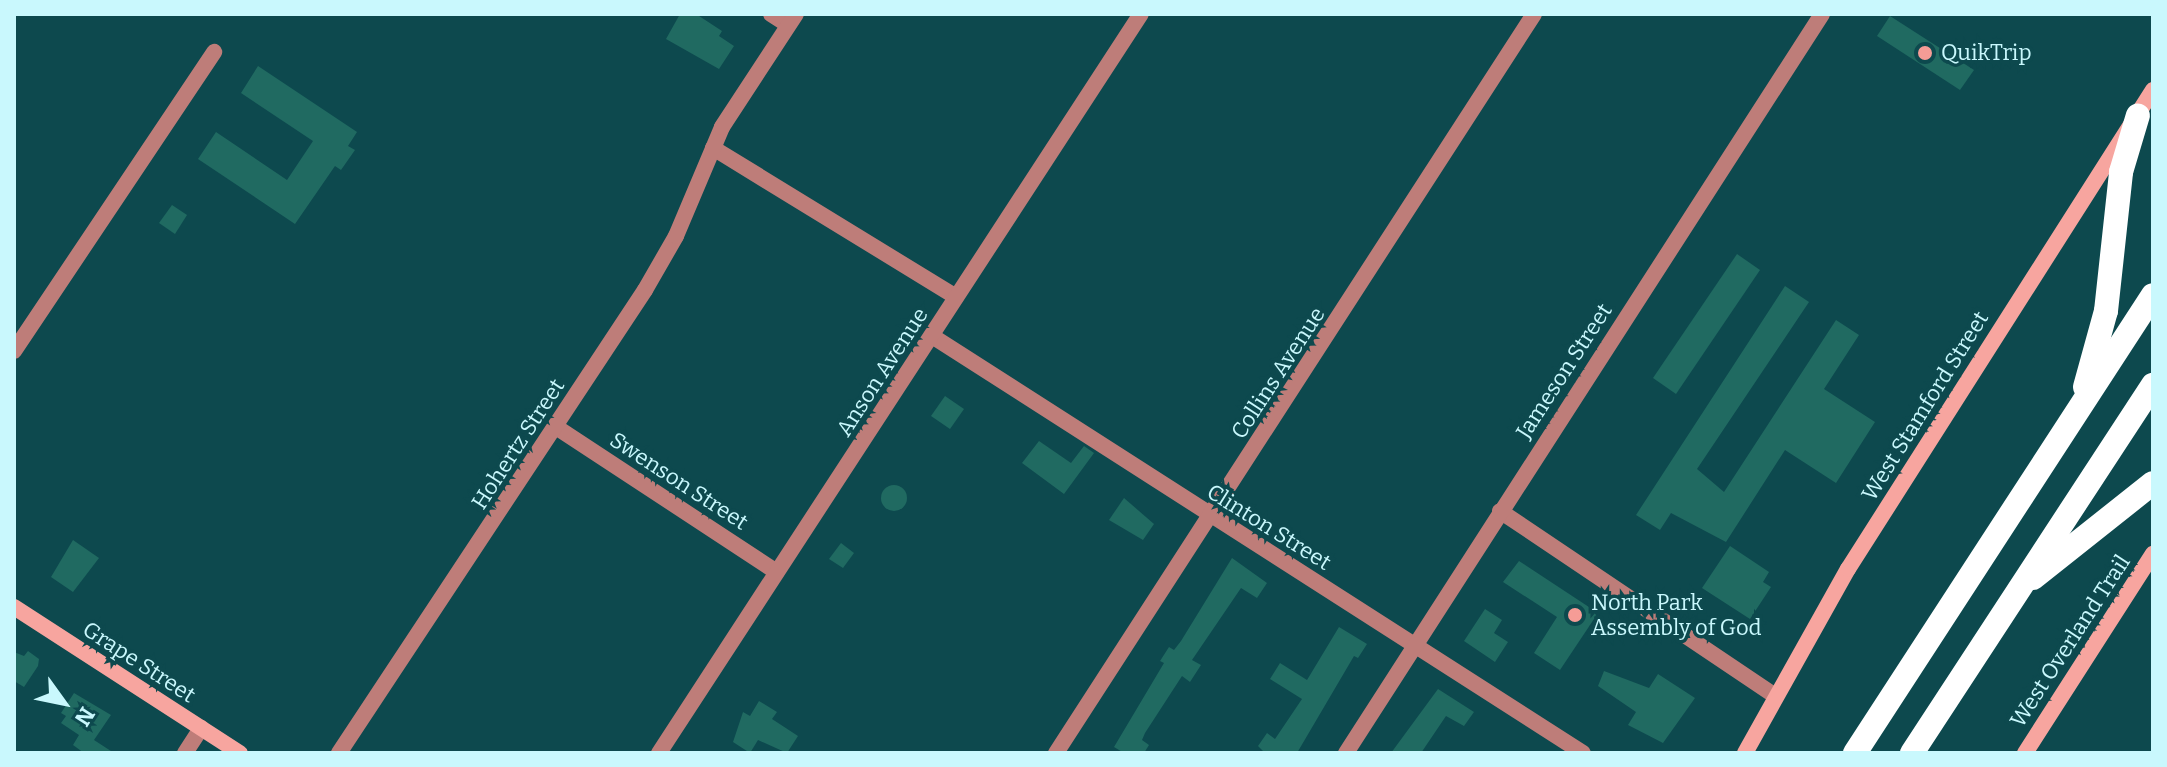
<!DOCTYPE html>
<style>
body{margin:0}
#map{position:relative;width:2167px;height:767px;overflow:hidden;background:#0d494e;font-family:Bitter,serif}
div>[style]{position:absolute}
.building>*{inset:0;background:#206a61}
.round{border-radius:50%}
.street>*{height:16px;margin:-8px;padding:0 8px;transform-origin:8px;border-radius:8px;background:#be7d79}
.secondary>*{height:16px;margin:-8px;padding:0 8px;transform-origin:8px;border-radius:8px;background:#f7a59f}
.highway>*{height:24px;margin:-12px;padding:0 12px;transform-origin:12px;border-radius:12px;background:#fff}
.dots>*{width:22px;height:22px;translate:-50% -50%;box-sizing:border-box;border:4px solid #0d494e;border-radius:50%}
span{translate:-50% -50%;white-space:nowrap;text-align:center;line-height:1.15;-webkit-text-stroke:7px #0d494e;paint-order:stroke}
.poi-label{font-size:22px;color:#c9f8fd}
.left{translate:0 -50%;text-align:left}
.street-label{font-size:22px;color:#c9f8fd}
.frame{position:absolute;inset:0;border:16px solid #c9f8fd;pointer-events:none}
.north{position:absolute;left:24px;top:663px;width:80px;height:80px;-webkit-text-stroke:6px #0d494e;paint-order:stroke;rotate:123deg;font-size:22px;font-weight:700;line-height:32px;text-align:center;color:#c9f8fd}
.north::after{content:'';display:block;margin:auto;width:28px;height:36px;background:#c9f8fd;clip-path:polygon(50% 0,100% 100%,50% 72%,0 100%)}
</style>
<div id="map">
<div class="building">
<div style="clip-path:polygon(680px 14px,696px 14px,722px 31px,719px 36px,734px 46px,719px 69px,666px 39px)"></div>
<div style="clip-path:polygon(1890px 16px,1974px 70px,1960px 90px,1877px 36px)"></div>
<div style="clip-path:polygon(258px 66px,357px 132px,348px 146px,355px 150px,341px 170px,335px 166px,295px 224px,198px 159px,216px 132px,287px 180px,313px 141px,241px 93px)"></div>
<div style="clip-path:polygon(172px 205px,187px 215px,175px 234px,159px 223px)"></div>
<div style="clip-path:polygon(1737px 254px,1760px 270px,1676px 394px,1653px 378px)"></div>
<div style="clip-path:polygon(1785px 286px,1809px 302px,1697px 469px,1724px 492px,1836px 320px,1859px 335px,1824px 389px,1875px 422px,1836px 483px,1785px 450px,1726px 542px,1671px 513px,1660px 530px,1636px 515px)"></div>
<div style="clip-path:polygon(945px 396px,964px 409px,950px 429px,931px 416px)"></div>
<div style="clip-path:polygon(1039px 441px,1071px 463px,1084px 446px,1094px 453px,1064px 494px,1022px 463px)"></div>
<div class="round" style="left:881px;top:485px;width:26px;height:26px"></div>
<div style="clip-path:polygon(1124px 498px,1154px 524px,1143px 540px,1109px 520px)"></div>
<div style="clip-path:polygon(73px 540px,99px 558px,73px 592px,51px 577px)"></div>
<div style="clip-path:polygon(841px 543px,854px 553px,843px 568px,829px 559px)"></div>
<div style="clip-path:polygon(1730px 546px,1769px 572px,1763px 582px,1771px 587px,1750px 619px,1702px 588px)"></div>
<div style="clip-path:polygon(1232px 558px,1267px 583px,1257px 598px,1241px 588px,1192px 660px,1201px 665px,1190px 682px,1182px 676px,1145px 733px,1142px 740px,1149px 745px,1144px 753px,1124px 753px,1114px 747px,1164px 663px,1160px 661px,1169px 647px,1174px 650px,1181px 641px)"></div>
<div style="clip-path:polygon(1519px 561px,1598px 613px,1560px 670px,1534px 653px,1557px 617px,1503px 582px)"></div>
<div style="clip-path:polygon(1485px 609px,1502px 620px,1494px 633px,1508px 642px,1495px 662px,1464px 641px)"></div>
<div style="clip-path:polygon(1339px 627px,1367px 644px,1358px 658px,1354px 656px,1297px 753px,1265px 753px,1258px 746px,1267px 733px,1275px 739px,1302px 699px,1270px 679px,1280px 663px,1307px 680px)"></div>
<div style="clip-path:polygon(28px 651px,39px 659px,38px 666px,24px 687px,14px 681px,14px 652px,24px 656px)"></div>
<div style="clip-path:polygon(1604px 671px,1649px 688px,1658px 674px,1695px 698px,1663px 743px,1628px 725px,1636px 712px,1598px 686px)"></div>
<div style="clip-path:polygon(1438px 689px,1474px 712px,1464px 726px,1446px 716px,1421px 753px,1391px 753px)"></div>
<div style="clip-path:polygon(74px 693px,111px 715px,94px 740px,114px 753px,84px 753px,73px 745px,79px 735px,61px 723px,66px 716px,61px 713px)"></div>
<div style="clip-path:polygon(759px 701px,777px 712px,772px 719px,798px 736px,787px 753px,758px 740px,750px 753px,733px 742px,743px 712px,750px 716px)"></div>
</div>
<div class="street">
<div style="left:771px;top:14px;width:20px;rotate:33deg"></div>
<div style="left:713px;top:148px;width:285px;rotate:31.5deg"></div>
<div style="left:932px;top:336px;width:773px;rotate:32.64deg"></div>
<div style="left:14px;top:351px;width:360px;rotate:-56.2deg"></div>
<div style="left:556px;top:427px;width:264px;rotate:33.3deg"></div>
<div style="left:1500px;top:511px;width:331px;rotate:33.9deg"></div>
<div style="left:185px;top:753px;width:30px;rotate:-57deg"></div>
<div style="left:339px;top:753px;width:555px;rotate:-56.54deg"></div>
<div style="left:645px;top:290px;width:62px;rotate:-60.1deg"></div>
<div style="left:676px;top:236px;width:118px;rotate:-67.1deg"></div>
<div style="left:722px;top:127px;width:135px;rotate:-56.8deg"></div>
<div style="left:659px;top:753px;width:882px;rotate:-56.89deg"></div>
<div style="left:1056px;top:753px;width:880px;rotate:-57.1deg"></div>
<div style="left:1346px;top:753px;width:879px;rotate:-57.21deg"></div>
</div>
<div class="secondary">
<div style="left:14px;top:607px;width:269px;rotate:32.9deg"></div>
<div style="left:1745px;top:753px;width:211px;rotate:-60.8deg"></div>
<div style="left:1848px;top:569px;width:568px;rotate:-57.51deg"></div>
<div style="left:2025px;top:753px;width:237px;rotate:-57.3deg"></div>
</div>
<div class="highway">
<div style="left:2085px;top:387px;width:79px;rotate:-74.6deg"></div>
<div style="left:2106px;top:311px;width:140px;rotate:-83.8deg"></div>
<div style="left:2121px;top:172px;width:59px;rotate:-73.4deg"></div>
<div style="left:2033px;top:578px;width:153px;rotate:-38.4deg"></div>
<div style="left:1855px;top:753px;width:546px;rotate:-56.95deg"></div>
<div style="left:1912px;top:753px;width:440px;rotate:-56.8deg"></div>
</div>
<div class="dots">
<div style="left:1925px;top:53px;background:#f59c96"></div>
<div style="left:1575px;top:615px;background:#f59c96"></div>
</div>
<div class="poi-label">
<span class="left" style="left:1941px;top:53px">QuikTrip</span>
<span class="left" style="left:1591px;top:615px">North Park<br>Assembly of God</span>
</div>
<div class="street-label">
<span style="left:1564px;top:371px;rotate:-57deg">Jameson Street</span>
<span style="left:882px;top:372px;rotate:-57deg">Anson Avenue</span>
<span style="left:1278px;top:373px;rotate:-57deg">Collins Avenue</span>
<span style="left:1925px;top:406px;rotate:-58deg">West Stamford Street</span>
<span style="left:518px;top:444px;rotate:-57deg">Hohertz Street</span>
<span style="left:679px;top:481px;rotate:33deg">Swenson Street</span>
<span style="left:1269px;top:527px;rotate:32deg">Clinton Street</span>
<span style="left:2070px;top:641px;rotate:-57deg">West Overland Trail</span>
<span style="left:139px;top:662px;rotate:33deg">Grape Street</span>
</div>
<div class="frame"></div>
<div class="north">N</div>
</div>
